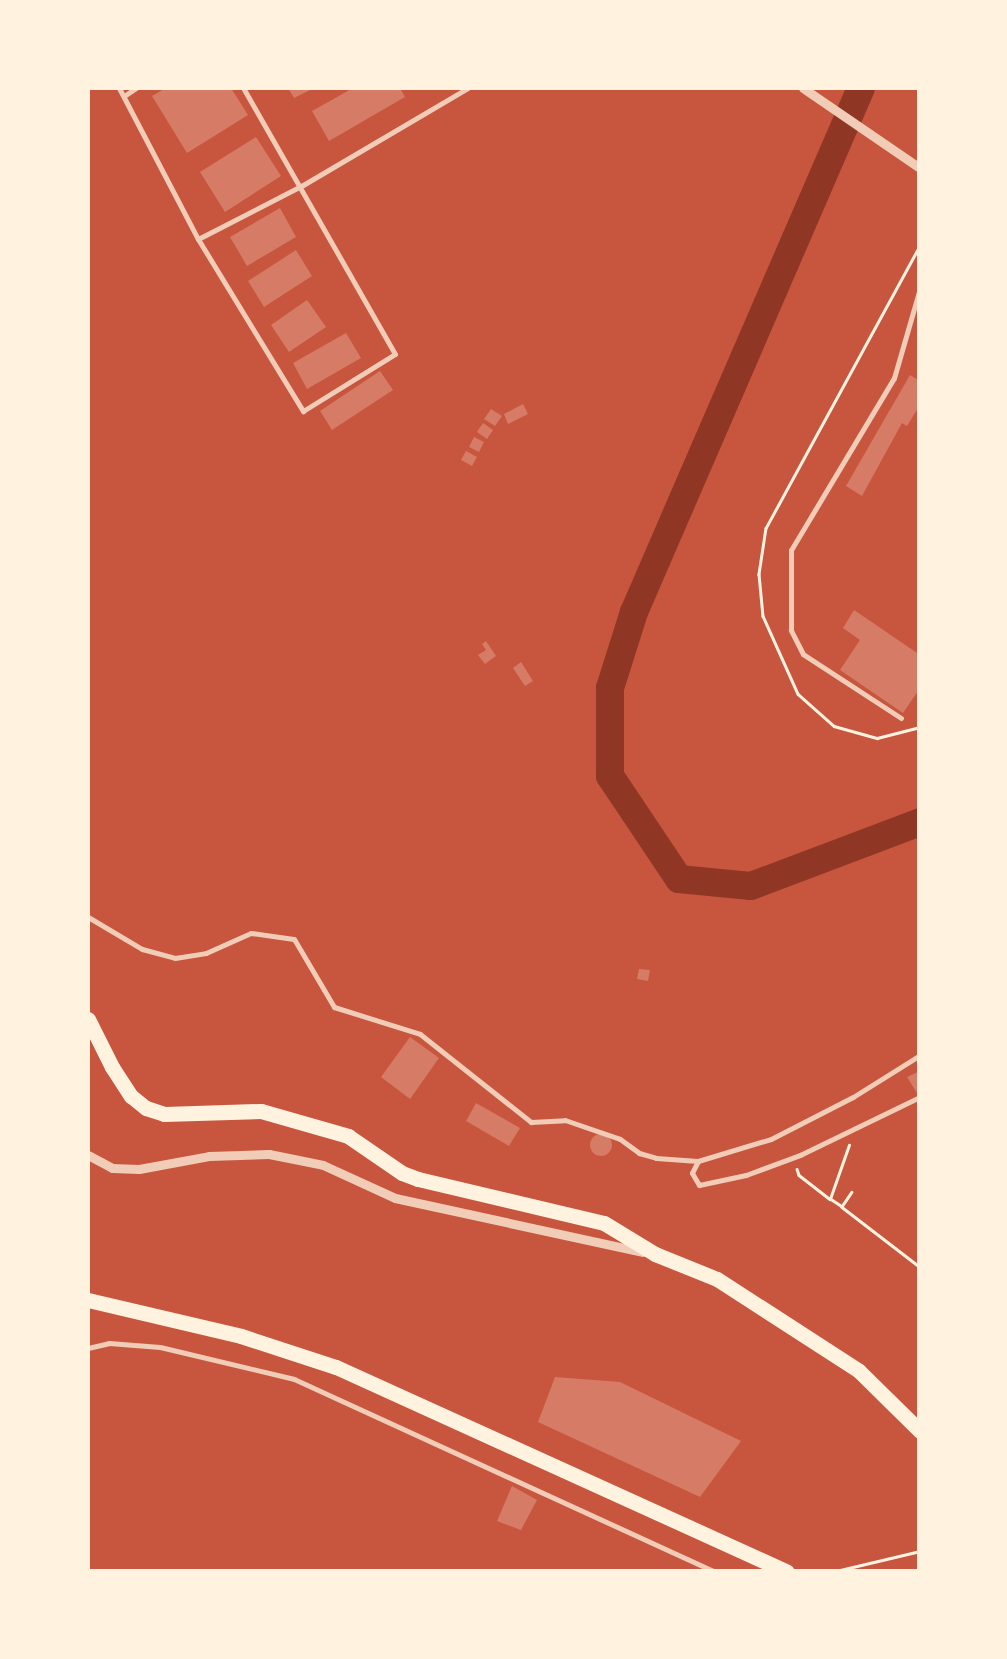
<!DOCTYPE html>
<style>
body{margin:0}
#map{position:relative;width:1007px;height:1659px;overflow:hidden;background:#c8553d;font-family:"DejaVu Sans",sans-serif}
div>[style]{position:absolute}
.river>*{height:28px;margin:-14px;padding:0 14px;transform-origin:14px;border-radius:14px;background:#8f3625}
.building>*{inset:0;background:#d67c66}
.round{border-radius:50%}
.path>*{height:2.5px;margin:-1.25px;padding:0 1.25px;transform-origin:1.25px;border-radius:1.25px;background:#fff3e0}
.service>*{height:5px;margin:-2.5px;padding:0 2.5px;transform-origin:2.5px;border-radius:2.5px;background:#f1ccb7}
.minor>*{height:9px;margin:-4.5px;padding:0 4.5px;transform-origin:4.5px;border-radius:4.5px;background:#f1ccb7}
.primary>*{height:15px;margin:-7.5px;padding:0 7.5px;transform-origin:7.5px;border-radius:7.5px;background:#fff3e0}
span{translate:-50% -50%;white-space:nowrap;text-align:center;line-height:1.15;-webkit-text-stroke:8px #fff3e0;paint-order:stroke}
.frame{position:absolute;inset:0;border:90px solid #fff3e0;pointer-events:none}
</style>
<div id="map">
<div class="river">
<div style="left:861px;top:88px;width:571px;rotate:113.42deg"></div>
<div style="left:634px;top:612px;width:80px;rotate:107.5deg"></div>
<div style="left:610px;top:688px;width:88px;rotate:90deg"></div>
<div style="left:610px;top:776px;width:124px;rotate:56.2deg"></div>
<div style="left:679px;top:879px;width:72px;rotate:5.6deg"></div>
<div style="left:751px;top:886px;width:181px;rotate:-20.7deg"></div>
</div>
<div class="building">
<div style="clip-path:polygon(166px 88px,231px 88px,248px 115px,187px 153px,152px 96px)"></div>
<div style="clip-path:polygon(288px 88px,314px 88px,294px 98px)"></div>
<div style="clip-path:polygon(353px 88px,400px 88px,405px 97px,329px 141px,312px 111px)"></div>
<div style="clip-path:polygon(256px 137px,281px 176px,225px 212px,200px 172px)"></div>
<div style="clip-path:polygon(280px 208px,296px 237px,247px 266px,230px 237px)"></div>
<div style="clip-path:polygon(296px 250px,312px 276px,264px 307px,248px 281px)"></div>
<div style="clip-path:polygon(307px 300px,326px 327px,289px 352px,271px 325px)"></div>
<div style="clip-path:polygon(346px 333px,361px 358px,307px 389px,293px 363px)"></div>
<div style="clip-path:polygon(380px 371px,393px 390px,332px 430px,320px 411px)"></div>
<div style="clip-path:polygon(910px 375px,920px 381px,920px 405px,907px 426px,902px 423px,862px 496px,846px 486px)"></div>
<div style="clip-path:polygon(523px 404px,528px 414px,508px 424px,504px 414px)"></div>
<div style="clip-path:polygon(491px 409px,502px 416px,495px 426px,484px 419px)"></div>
<div style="clip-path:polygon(483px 423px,493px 430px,487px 439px,477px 432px)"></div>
<div style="clip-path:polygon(474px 437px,484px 442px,479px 452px,469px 447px)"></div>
<div style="clip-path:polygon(466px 451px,477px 457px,472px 466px,461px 460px)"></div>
<div style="clip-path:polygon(854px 610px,920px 655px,920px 688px,903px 713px,840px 670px,860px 640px,843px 628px)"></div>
<div style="clip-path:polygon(486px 641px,496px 656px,485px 664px,478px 655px,486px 650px,482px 644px)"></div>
<div style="clip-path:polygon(521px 662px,533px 681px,525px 686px,513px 668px)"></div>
<div style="clip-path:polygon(639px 969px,650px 970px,648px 981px,637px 979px)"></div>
<div style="clip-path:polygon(410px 1037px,439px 1058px,410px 1099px,381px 1077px)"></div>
<div style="clip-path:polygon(920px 1071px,920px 1098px,907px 1077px)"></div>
<div style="clip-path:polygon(476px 1103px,520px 1128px,509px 1146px,466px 1121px)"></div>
<div class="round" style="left:590px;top:1134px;width:22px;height:22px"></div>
<div style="clip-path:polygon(555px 1377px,620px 1382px,741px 1441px,700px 1497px,538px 1422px)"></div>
<div style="clip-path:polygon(512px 1486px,537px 1500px,521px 1530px,497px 1521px)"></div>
</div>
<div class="path">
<div style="left:920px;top:246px;width:321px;rotate:118.6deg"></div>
<div style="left:766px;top:528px;width:47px;rotate:98.7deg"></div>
<div style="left:759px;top:574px;width:42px;rotate:84.6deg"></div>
<div style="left:763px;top:616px;width:85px;rotate:65.8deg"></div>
<div style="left:798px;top:694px;width:48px;rotate:41.6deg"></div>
<div style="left:834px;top:726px;width:45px;rotate:15.6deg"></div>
<div style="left:877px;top:738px;width:44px;rotate:-14.3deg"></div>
<div style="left:797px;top:1169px;width:6px;rotate:72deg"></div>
<div style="left:799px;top:1175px;width:39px;rotate:38deg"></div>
<div style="left:852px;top:1192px;width:18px;rotate:124deg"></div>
<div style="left:842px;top:1207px;width:98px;rotate:37.6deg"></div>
<div style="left:842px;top:1207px;width:14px;rotate:-146deg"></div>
<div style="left:830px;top:1199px;width:57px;rotate:-70.6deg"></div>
<div style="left:836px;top:1571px;width:86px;rotate:-13.4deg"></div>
</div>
<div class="service">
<div style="left:119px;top:88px;width:170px;rotate:62.4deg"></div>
<div style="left:198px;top:239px;width:202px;rotate:58.6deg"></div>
<div style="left:303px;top:411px;width:108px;rotate:-31.8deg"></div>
<div style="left:395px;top:354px;width:306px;rotate:-119.7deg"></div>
<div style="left:124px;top:96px;width:14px;rotate:-34deg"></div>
<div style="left:198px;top:239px;width:118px;rotate:-27.2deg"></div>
<div style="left:303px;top:185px;width:191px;rotate:-30.5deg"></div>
<div style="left:901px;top:718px;width:117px;rotate:-146.9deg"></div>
<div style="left:803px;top:654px;width:27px;rotate:-117deg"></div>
<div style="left:791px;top:630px;width:80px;rotate:-90deg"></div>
<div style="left:791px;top:550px;width:200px;rotate:-59.1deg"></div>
<div style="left:894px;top:378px;width:94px;rotate:-73.9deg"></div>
<div style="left:88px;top:917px;width:63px;rotate:30.7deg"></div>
<div style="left:142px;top:949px;width:34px;rotate:15deg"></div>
<div style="left:175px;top:958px;width:31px;rotate:-9deg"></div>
<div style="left:206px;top:953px;width:49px;rotate:-24deg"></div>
<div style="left:251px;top:933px;width:43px;rotate:7.9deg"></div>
<div style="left:294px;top:939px;width:79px;rotate:59.5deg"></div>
<div style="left:334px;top:1007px;width:90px;rotate:17.4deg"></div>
<div style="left:420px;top:1034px;width:142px;rotate:38.4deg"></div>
<div style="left:531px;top:1122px;width:34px;rotate:-3deg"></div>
<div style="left:565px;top:1120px;width:58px;rotate:19.1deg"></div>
<div style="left:620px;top:1139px;width:24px;rotate:36deg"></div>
<div style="left:639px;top:1153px;width:18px;rotate:16deg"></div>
<div style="left:656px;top:1158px;width:42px;rotate:4.1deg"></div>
<div style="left:698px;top:1161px;width:76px;rotate:-16.8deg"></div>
<div style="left:771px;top:1139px;width:92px;rotate:-27.1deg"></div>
<div style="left:853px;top:1097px;width:79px;rotate:-32.1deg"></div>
<div style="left:698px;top:1161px;width:13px;rotate:117deg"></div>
<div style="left:692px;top:1173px;width:14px;rotate:60deg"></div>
<div style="left:699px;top:1185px;width:48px;rotate:-12deg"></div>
<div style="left:746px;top:1175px;width:58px;rotate:-20.3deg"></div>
<div style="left:800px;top:1155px;width:133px;rotate:-25.8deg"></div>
<div style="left:88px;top:1348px;width:22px;rotate:-13deg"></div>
<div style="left:109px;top:1343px;width:51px;rotate:4.5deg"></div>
<div style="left:160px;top:1347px;width:138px;rotate:13.4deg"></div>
<div style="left:294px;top:1379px;width:463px;rotate:24.6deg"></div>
</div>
<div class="minor">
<div style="left:803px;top:88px;width:142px;rotate:34.4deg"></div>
<div style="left:88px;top:1155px;width:27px;rotate:28deg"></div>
<div style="left:112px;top:1168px;width:27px;rotate:2deg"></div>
<div style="left:139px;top:1169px;width:71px;rotate:-10.5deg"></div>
<div style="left:209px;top:1156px;width:60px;rotate:-1.9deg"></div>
<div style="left:269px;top:1154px;width:55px;rotate:11.5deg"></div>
<div style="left:323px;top:1165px;width:79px;rotate:24.6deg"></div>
<div style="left:395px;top:1198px;width:253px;rotate:12.3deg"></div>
</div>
<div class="primary">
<div style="left:88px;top:1019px;width:54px;rotate:63.4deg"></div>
<div style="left:112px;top:1067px;width:35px;rotate:57deg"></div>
<div style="left:131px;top:1096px;width:19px;rotate:39deg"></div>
<div style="left:146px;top:1108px;width:19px;rotate:18deg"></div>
<div style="left:164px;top:1114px;width:97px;rotate:-1.8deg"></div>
<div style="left:261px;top:1111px;width:91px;rotate:16deg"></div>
<div style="left:348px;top:1136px;width:65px;rotate:34.4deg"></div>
<div style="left:402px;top:1173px;width:17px;rotate:21deg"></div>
<div style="left:418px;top:1179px;width:191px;rotate:13.3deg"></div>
<div style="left:604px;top:1223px;width:60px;rotate:31.3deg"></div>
<div style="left:655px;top:1254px;width:67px;rotate:22deg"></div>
<div style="left:717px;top:1279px;width:169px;rotate:32.9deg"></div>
<div style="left:859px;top:1371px;width:86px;rotate:44.5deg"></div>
<div style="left:88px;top:1300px;width:157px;rotate:13.2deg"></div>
<div style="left:241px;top:1336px;width:100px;rotate:18.1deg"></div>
<div style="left:336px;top:1367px;width:495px;rotate:24.4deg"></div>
</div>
<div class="frame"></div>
</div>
